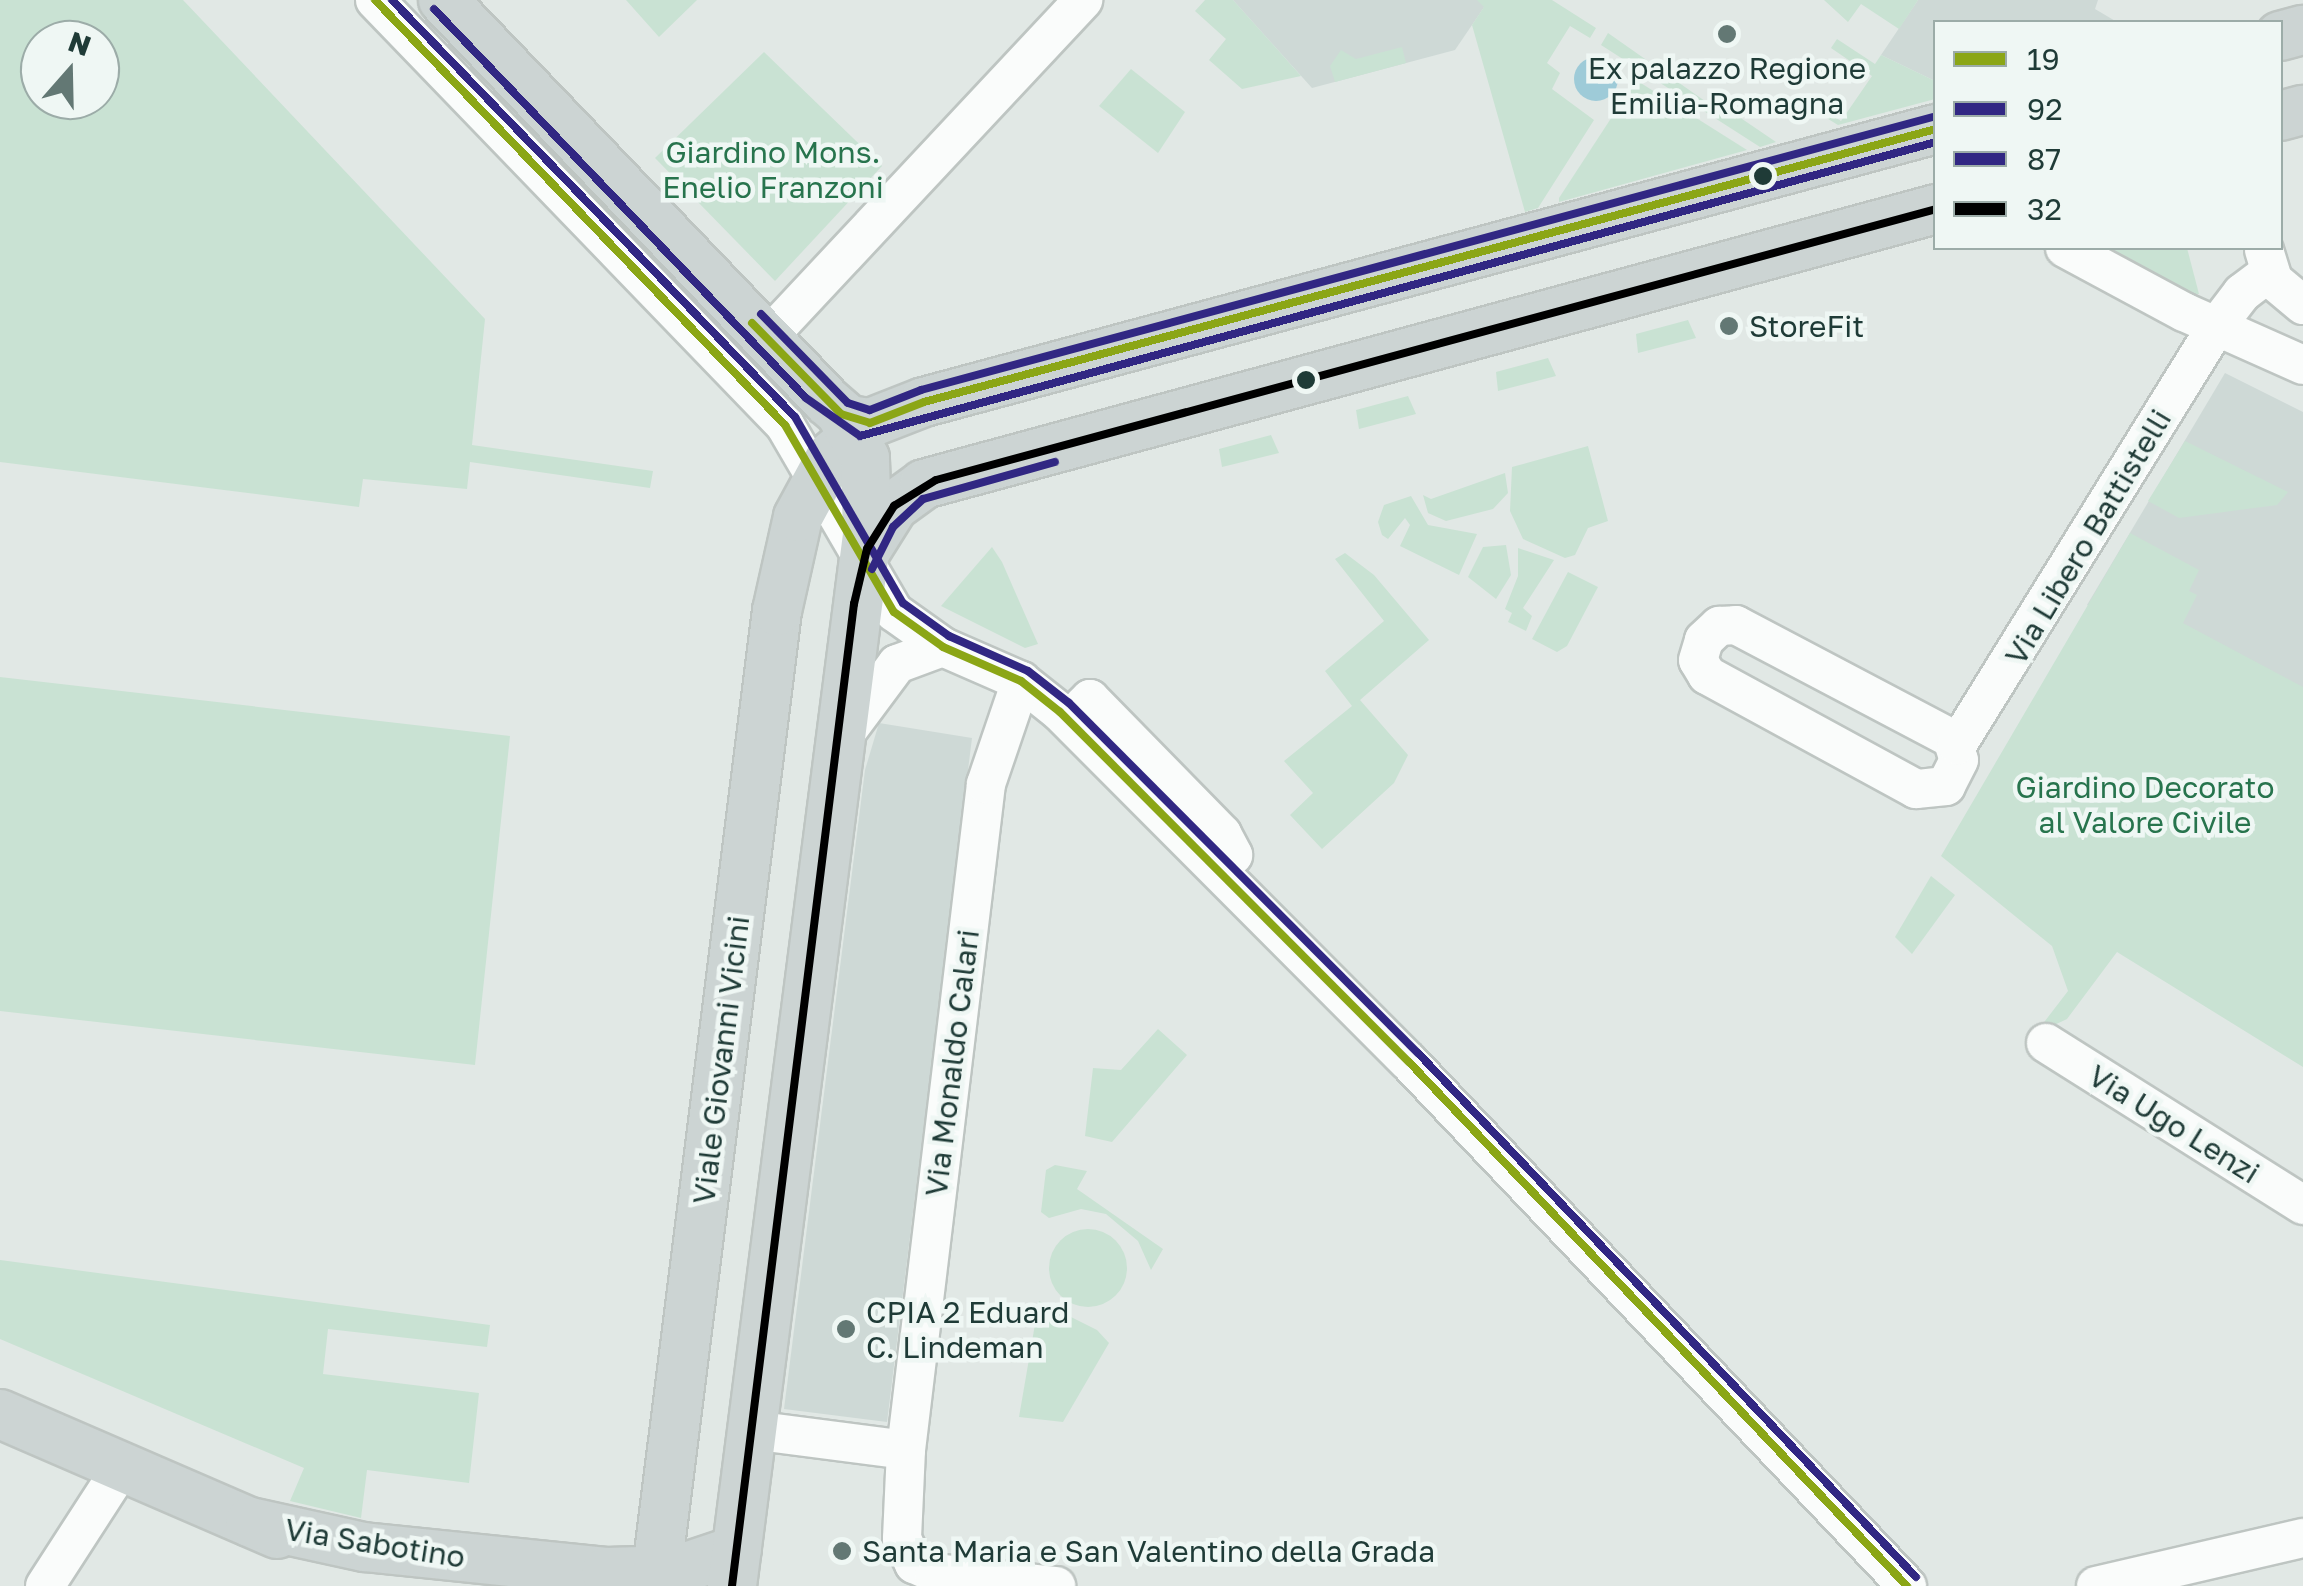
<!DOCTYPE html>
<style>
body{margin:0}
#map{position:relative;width:2303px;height:1586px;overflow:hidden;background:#e1e8e5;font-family:"Golos Text",sans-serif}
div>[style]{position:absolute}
.built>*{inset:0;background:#ced9d6}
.green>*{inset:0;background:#c9e2d3}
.round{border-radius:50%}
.water>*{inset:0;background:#9ecbd8}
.roads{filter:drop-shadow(2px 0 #bec5c2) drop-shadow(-2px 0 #bec5c2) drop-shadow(0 2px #bec5c2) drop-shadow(0 -2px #bec5c2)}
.minor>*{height:38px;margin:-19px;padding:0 19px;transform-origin:19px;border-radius:19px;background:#fafcfb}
.major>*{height:48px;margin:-24px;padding:0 24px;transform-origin:24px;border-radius:24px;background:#ccd4d3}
.bus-1>*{height:8px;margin:-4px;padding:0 4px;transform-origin:4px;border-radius:4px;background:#8ba616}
.bus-2>*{height:8px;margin:-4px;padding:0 4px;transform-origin:4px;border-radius:4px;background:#312783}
.bus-3>*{height:8px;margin:-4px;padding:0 4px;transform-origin:4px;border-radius:4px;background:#312783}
.bus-4>*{height:8px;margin:-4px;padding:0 4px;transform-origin:4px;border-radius:4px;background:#000}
.dots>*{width:28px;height:28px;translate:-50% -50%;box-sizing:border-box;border:5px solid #eff7f4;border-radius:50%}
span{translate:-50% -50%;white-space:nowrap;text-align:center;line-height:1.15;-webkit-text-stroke:9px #eff7f4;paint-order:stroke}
.poi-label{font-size:30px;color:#1f3b37}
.left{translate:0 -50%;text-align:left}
.park-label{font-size:30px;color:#27744d}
.street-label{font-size:30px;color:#1f3b37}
.legend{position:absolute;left:1933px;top:20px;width:350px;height:230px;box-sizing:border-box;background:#eff7f4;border:2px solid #9caca8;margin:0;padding:12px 18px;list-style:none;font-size:30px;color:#1f3b37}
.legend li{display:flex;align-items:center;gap:20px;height:50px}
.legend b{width:50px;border:2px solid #9caca8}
.north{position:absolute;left:20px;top:20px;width:100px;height:100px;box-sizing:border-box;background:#eff7f4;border:2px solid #9caca8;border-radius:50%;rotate:20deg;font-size:28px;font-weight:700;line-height:40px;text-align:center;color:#1f3b37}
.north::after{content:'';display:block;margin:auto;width:35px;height:45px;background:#637874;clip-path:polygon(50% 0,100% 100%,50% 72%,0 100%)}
</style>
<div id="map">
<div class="built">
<div style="clip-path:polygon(1233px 0,1489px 0,1455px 50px,1312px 88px)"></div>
<div style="clip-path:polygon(1918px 0,2098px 0,2095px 9px,2117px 22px,1936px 22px,1935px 81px,1881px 55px)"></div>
<div style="clip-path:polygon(2225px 373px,2303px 412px,2303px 719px,2087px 605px)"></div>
<div style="clip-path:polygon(879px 723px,972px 738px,887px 1422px,784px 1409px,865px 770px)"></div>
</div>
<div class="green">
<div style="clip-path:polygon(evenodd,0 0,183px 0,485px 319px,472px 445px,653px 471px,650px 488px,470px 462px,467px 489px,363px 479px,359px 507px,0 462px,0 0,40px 40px,100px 40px,100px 100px,40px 100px,40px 40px)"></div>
<div style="clip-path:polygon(626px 0,697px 0,659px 37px)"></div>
<div style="clip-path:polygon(1205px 0,1233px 0,1301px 76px,1242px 89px,1209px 60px,1226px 39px,1195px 11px)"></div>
<div style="clip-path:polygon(1477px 0,1552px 0,1596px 28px,1590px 38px,1570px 26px,1547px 63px,1560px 73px,1552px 89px,1594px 120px,1538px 208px,1525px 212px,1472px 25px,1484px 7px)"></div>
<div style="clip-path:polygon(1824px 0,1918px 0,1899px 29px,1861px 4px,1848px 22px)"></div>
<div style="clip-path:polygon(1608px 33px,1722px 113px,1726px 108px,1776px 142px,1760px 147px,1601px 45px)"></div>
<div style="clip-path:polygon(1837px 39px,1875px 64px,1881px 55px,1935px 81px,1935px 99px,1838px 125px,1810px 108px,1813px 103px,1841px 121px,1872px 76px,1831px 48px)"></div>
<div style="clip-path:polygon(1402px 47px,1406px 63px,1335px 82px,1330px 66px,1341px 50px,1356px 59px)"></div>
<div style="clip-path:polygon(764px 52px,882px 166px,775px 281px,655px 158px)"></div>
<div style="clip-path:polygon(1131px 69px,1185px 112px,1158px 153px,1099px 106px)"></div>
<div style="clip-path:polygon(1636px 80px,1747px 150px,1559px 202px,1559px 198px)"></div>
<div style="clip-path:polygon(2103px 248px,2187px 248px,2199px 294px,2190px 294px)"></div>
<div style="clip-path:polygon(1688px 320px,1696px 338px,1638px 353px,1636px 334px)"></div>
<div style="clip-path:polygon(1548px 358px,1556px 376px,1498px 391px,1496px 372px)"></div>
<div style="clip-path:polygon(1408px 396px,1416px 414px,1359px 429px,1356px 410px)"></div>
<div style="clip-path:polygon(1271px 435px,1279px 453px,1222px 467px,1219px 449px)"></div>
<div style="clip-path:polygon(2185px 441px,2288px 492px,2277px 505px,2179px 518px,2148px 501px)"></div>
<div style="clip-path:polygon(1588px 446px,1608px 521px,1588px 528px,1575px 555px,1565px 558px,1523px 539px,1510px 511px,1512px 467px)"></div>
<div style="clip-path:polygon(1505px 473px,1508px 493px,1493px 509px,1446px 521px,1428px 513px,1423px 495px,1431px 499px)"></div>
<div style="clip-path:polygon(1411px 496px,1428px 525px,1477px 534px,1459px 575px,1400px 546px,1410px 525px,1405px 518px,1388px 539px,1382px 535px,1378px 522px,1384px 505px)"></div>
<div style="clip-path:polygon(2130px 533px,2199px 570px,2189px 591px,2197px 595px,2183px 623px,2303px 687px,2303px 1067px,2117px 952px,2067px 1019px,2035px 1034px,2068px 991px,2052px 946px,1941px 856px)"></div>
<div style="clip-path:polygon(1506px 545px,1511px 575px,1496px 599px,1468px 577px,1483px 547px)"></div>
<div style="clip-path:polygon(992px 547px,1002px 562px,1038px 644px,1025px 648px,941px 606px)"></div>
<div style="clip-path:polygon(1518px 548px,1554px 560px,1523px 608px,1532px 616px,1526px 631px,1508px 622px,1512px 613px,1505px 609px,1518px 576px)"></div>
<div style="clip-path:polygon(1345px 553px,1374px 575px,1429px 640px,1360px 700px,1408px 755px,1394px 783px,1322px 849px,1290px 815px,1313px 793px,1284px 761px,1352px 706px,1325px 671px,1384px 621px,1335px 559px)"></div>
<div style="clip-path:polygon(1568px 572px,1598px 587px,1567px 646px,1557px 652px,1532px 639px)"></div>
<div style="clip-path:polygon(0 677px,510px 736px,475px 1065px,0 1011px)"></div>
<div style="clip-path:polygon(1931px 876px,1955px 895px,1912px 954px,1895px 937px)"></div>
<div style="clip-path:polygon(1158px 1029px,1187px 1055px,1112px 1142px,1085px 1136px,1093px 1068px,1121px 1070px)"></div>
<div style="clip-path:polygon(1055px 1165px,1087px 1171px,1077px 1189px,1163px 1249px,1151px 1270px,1138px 1241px,1106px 1214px,1081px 1209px,1049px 1218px,1041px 1212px,1046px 1170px)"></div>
<div class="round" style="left:1049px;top:1229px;width:78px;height:78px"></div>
<div style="clip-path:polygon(0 1260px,490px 1325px,487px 1347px,328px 1329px,323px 1374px,479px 1393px,469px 1483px,367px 1470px,361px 1518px,290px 1501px,304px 1468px,0 1339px)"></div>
<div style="clip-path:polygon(1039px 1301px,1097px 1330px,1109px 1343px,1063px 1422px,1019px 1417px)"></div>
</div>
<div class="water">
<div class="round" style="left:1574px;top:57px;width:44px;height:44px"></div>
</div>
<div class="roads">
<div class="minor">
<div style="left:375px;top:0;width:591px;rotate:46.03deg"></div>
<div style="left:785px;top:425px;width:216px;rotate:59.8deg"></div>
<div style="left:894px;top:612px;width:60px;rotate:35.5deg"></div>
<div style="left:943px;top:647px;width:85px;rotate:23.6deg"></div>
<div style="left:1021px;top:681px;width:50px;rotate:38.5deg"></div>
<div style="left:1060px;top:712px;width:494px;rotate:45.1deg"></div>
<div style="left:1409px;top:1062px;width:723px;rotate:46.46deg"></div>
<div style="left:2065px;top:248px;width:135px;rotate:28.3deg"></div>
<div style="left:2184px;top:312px;width:130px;rotate:24deg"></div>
<div style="left:2264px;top:250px;width:31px;rotate:73deg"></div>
<div style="left:2273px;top:280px;width:39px;rotate:40deg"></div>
<div style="left:767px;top:338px;width:463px;rotate:-46.9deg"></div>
<div style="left:1736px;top:625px;width:244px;rotate:27.8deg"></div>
<div style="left:1952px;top:739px;width:22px;rotate:72deg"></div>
<div style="left:1959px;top:760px;width:29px;rotate:117deg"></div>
<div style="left:1946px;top:786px;width:30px;rotate:174deg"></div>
<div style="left:1916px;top:789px;width:238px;rotate:-151.4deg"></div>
<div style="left:1707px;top:675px;width:17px;rotate:-121deg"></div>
<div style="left:1698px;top:660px;width:21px;rotate:-73deg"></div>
<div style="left:1704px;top:640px;width:21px;rotate:-43deg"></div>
<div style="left:1719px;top:626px;width:17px;rotate:-3deg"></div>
<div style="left:1090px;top:699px;width:189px;rotate:45.6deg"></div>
<div style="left:1222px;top:834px;width:24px;rotate:62deg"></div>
<div style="left:1233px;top:855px;width:23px;rotate:-149deg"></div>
<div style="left:1213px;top:843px;width:165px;rotate:-134deg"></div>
<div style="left:1098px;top:724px;width:23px;rotate:-130deg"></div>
<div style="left:1083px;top:706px;width:10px;rotate:-45deg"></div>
<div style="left:845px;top:734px;width:87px;rotate:-53.4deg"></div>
<div style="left:897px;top:664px;width:49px;rotate:-20.3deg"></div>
<div style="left:1957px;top:745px;width:492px;rotate:-58.2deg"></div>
<div style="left:2216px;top:327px;width:43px;rotate:-52.6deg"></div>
<div style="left:2242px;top:293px;width:35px;rotate:-37deg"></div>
<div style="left:2046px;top:1043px;width:304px;rotate:32.2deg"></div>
<div style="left:752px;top:1430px;width:155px;rotate:7.4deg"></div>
<div style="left:906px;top:1450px;width:671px;rotate:-83.15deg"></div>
<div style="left:986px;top:784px;width:109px;rotate:-71.2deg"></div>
<div style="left:906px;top:1450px;width:89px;rotate:92.6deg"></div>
<div style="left:902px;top:1539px;width:28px;rotate:64deg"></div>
<div style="left:914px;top:1564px;width:22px;rotate:24deg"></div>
<div style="left:934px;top:1573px;width:123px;rotate:6.1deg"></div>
<div style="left:45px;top:1586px;width:142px;rotate:-57.1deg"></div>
<div style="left:2096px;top:1586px;width:212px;rotate:-13.1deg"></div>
</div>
<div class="major">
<div style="left:443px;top:0;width:555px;rotate:46.24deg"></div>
<div style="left:827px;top:401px;width:29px;rotate:41deg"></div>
<div style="left:849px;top:420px;width:21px;rotate:8deg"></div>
<div style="left:2280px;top:36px;width:24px;rotate:-15deg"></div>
<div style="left:2280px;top:116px;width:24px;rotate:-15deg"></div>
<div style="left:867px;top:549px;width:51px;rotate:-57.9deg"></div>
<div style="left:894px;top:506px;width:37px;rotate:-36deg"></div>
<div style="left:924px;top:484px;width:1049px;rotate:-15.2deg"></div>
<div style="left:0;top:1414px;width:302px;rotate:23.4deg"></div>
<div style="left:250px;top:1522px;width:117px;rotate:12.4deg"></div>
<div style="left:364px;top:1547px;width:243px;rotate:5.9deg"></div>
<div style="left:606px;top:1572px;width:71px;rotate:-1.6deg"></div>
<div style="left:677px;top:1570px;width:63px;rotate:-18.4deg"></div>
<div style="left:655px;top:1586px;width:983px;rotate:-82.87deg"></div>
<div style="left:777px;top:611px;width:96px;rotate:-77.4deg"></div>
<div style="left:798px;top:517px;width:69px;rotate:-61.6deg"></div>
<div style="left:831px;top:456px;width:51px;rotate:-40.2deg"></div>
<div style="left:870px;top:423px;width:58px;rotate:-21.3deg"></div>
<div style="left:924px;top:402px;width:1048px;rotate:-15.1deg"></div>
<div style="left:732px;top:1586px;width:1060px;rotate:-82.68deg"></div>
<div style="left:867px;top:535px;width:77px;rotate:-91.5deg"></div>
<div style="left:865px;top:458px;width:50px;rotate:-118.6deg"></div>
</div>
</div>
<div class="bus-1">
<div style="left:375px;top:0;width:591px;rotate:46.03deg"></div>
<div style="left:785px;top:425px;width:216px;rotate:59.8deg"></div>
<div style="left:894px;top:612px;width:60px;rotate:35.5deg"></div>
<div style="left:943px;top:647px;width:85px;rotate:23.6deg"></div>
<div style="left:1021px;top:681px;width:50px;rotate:38.5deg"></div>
<div style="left:1060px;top:712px;width:494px;rotate:45.1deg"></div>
<div style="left:1409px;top:1062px;width:723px;rotate:46.46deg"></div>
<div style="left:752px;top:323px;width:127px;rotate:45.6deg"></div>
<div style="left:841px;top:414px;width:30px;rotate:17deg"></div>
<div style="left:870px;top:423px;width:58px;rotate:-21.3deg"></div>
<div style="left:924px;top:402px;width:1048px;rotate:-15.1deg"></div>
</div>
<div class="bus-2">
<div style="left:434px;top:9px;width:538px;rotate:46.28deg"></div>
<div style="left:806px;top:398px;width:66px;rotate:35.1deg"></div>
<div style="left:860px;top:436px;width:1115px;rotate:-15.28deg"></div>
<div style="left:872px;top:569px;width:47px;rotate:-63.4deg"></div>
<div style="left:893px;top:527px;width:41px;rotate:-43deg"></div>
<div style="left:923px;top:499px;width:137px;rotate:-15.7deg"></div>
</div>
<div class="bus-3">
<div style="left:392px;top:0;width:580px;rotate:45.98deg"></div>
<div style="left:795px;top:417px;width:215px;rotate:59.9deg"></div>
<div style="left:903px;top:603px;width:57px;rotate:35.7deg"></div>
<div style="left:949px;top:636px;width:86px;rotate:23.9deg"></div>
<div style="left:1028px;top:671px;width:52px;rotate:38deg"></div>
<div style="left:1069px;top:703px;width:494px;rotate:45.1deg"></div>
<div style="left:1418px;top:1053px;width:723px;rotate:46.46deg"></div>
<div style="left:761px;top:314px;width:124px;rotate:45.7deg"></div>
<div style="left:848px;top:403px;width:23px;rotate:18deg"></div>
<div style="left:870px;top:410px;width:55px;rotate:-21.4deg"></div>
<div style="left:921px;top:390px;width:1048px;rotate:-15.1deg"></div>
</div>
<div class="bus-4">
<div style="left:732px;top:1586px;width:990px;rotate:-82.92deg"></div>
<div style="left:854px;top:604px;width:57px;rotate:-76.7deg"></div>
<div style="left:867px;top:549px;width:51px;rotate:-57.9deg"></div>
<div style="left:894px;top:506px;width:49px;rotate:-31.8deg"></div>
<div style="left:936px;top:480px;width:1036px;rotate:-15.16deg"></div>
</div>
<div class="dots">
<div style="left:1727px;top:34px;background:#637874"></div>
<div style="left:1763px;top:176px;background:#1f3b37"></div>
<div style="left:1729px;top:326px;background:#637874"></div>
<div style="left:1306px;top:380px;background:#1f3b37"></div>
<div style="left:846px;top:1329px;background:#637874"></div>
<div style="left:842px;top:1551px;background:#637874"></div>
</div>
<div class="poi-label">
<span style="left:1727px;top:85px">Ex palazzo Regione<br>Emilia-Romagna</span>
<span class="left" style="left:1749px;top:326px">StoreFit</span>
<span class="left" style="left:866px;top:1329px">CPIA 2 Eduard<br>C. Lindeman</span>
<span class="left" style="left:862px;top:1551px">Santa Maria e San Valentino della Grada</span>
</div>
<div class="park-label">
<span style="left:773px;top:169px">Giardino Mons.<br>Enelio Franzoni</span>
<span style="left:2145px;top:804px">Giardino Decorato<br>al Valore Civile</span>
</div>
<div class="street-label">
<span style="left:2088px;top:537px;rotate:-59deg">Via Libero Battistelli</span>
<span style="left:721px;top:1060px;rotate:-83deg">Viale Giovanni Vicini</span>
<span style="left:952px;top:1063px;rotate:-83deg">Via Monaldo Calari</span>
<span style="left:2174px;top:1124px;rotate:32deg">Via Ugo Lenzi</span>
<span style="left:375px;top:1543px;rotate:9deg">Via Sabotino</span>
</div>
<ul class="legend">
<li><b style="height:12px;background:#8ba616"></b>19</li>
<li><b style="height:12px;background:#312783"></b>92</li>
<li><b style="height:12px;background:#312783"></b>87</li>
<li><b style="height:12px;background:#000"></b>32</li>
</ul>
<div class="north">N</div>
</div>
